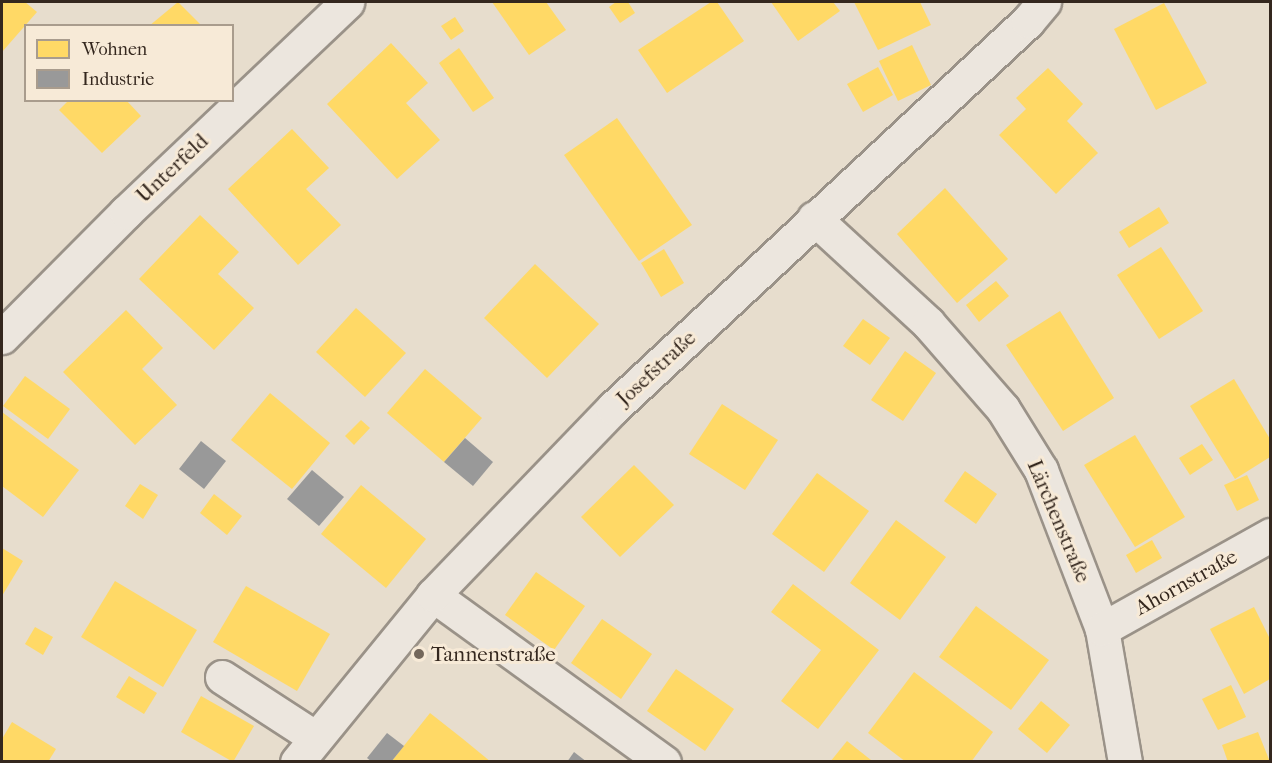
<!DOCTYPE html>
<meta charset="utf-8">
<style>
body{margin:0}
#map{position:relative;width:1272px;height:763px;overflow:hidden;background:#e7ddcd;font-family:"IM FELL French Canon",serif}
div>[style]{position:absolute}
.homes>*{inset:0;background:#ffd966}
.industry>*{inset:0;background:#999}
.roads{filter:drop-shadow(2px 0 #9a9288) drop-shadow(-2px 0 #9a9288) drop-shadow(0 2px #9a9288) drop-shadow(0 -2px #9a9288)}
.minor>*{height:33px;margin:-16.5px;padding:0 16.5px;transform-origin:16.5px;border-radius:16.5px;background:#ece6de}
.dots>*{width:16px;height:16px;translate:-50% -50%;box-sizing:border-box;border:3px solid #f7ead7;border-radius:50%}
span{translate:-50% -50%;white-space:nowrap;text-align:center;line-height:1.15;-webkit-text-stroke:6px #f7ead7;paint-order:stroke}
.street-label{font-size:21px;color:#34271e}
.poi-label{font-size:21px;color:#34271e}
.left{translate:0 -50%;text-align:left}
.frame{position:absolute;inset:0;border:3px solid #34271e;pointer-events:none}
.legend{position:absolute;left:24px;top:24px;width:210px;height:78px;box-sizing:border-box;background:#f7ead7;border:2px solid #a99c8d;margin:0;padding:8px 10px;list-style:none;font-size:18px;color:#34271e}
.legend li{display:flex;align-items:center;gap:12px;height:30px}
.legend b{width:30px;border:2px solid #a99c8d}
</style>
<div id="map">
<div class="homes">
<div style="clip-path:polygon(2px 2px,25px 2px,37px 12px,2px 52px)"></div>
<div style="clip-path:polygon(178px 2px,202px 26px,149px 26px)"></div>
<div style="clip-path:polygon(492px 2px,546px 2px,566px 30px,529px 55px)"></div>
<div style="clip-path:polygon(616px 2px,628px 2px,635px 13px,620px 23px,609px 7px)"></div>
<div style="clip-path:polygon(711px 2px,717px 2px,744px 41px,667px 93px,638px 50px)"></div>
<div style="clip-path:polygon(771px 2px,833px 2px,840px 11px,798px 41px)"></div>
<div style="clip-path:polygon(854px 2px,920px 2px,931px 25px,878px 50px)"></div>
<div style="clip-path:polygon(1164px 3px,1207px 83px,1156px 110px,1114px 29px)"></div>
<div style="clip-path:polygon(455px 17px,464px 31px,451px 40px,441px 26px)"></div>
<div style="clip-path:polygon(391px 43px,428px 83px,406px 103px,440px 140px,397px 179px,327px 104px)"></div>
<div style="clip-path:polygon(912px 45px,931px 85px,898px 101px,879px 61px)"></div>
<div style="clip-path:polygon(459px 48px,494px 98px,473px 112px,439px 63px)"></div>
<div style="clip-path:polygon(878px 67px,893px 95px,863px 112px,847px 84px)"></div>
<div style="clip-path:polygon(1048px 68px,1083px 104px,1067px 121px,1098px 153px,1056px 194px,999px 135px,1026px 109px,1016px 98px)"></div>
<div style="clip-path:polygon(69px 100px,126px 100px,141px 116px,102px 153px,59px 110px)"></div>
<div style="clip-path:polygon(617px 118px,692px 225px,639px 261px,564px 155px)"></div>
<div style="clip-path:polygon(292px 129px,329px 168px,306px 189px,341px 225px,298px 265px,228px 189px)"></div>
<div style="clip-path:polygon(945px 188px,1008px 259px,957px 303px,897px 234px)"></div>
<div style="clip-path:polygon(1159px 207px,1169px 223px,1129px 248px,1119px 232px)"></div>
<div style="clip-path:polygon(200px 215px,239px 252px,218px 274px,254px 308px,214px 350px,139px 279px)"></div>
<div style="clip-path:polygon(1161px 247px,1203px 311px,1159px 339px,1117px 275px)"></div>
<div style="clip-path:polygon(664px 249px,684px 283px,661px 297px,641px 263px)"></div>
<div style="clip-path:polygon(535px 264px,599px 324px,547px 378px,484px 318px)"></div>
<div style="clip-path:polygon(996px 281px,1009px 296px,979px 322px,966px 305px)"></div>
<div style="clip-path:polygon(356px 308px,406px 353px,365px 397px,316px 352px)"></div>
<div style="clip-path:polygon(126px 310px,163px 348px,142px 369px,177px 405px,135px 445px,63px 372px)"></div>
<div style="clip-path:polygon(1060px 311px,1114px 398px,1063px 431px,1006px 345px)"></div>
<div style="clip-path:polygon(863px 319px,890px 338px,870px 365px,843px 346px)"></div>
<div style="clip-path:polygon(905px 351px,936px 373px,903px 421px,871px 400px)"></div>
<div style="clip-path:polygon(425px 369px,482px 418px,444px 462px,387px 413px)"></div>
<div style="clip-path:polygon(25px 376px,70px 409px,48px 439px,3px 406px)"></div>
<div style="clip-path:polygon(1234px 379px,1270px 439px,1270px 457px,1235px 479px,1190px 406px)"></div>
<div style="clip-path:polygon(270px 393px,330px 443px,292px 489px,231px 440px)"></div>
<div style="clip-path:polygon(722px 404px,778px 440px,745px 490px,689px 454px)"></div>
<div style="clip-path:polygon(2px 412px,79px 470px,43px 517px,2px 486px)"></div>
<div style="clip-path:polygon(361px 420px,370px 428px,354px 445px,345px 436px)"></div>
<div style="clip-path:polygon(1135px 435px,1185px 517px,1135px 547px,1084px 465px)"></div>
<div style="clip-path:polygon(1202px 444px,1213px 460px,1190px 475px,1179px 458px)"></div>
<div style="clip-path:polygon(634px 465px,674px 505px,620px 557px,581px 517px)"></div>
<div style="clip-path:polygon(965px 471px,997px 494px,976px 524px,944px 501px)"></div>
<div style="clip-path:polygon(817px 473px,869px 511px,824px 572px,772px 534px)"></div>
<div style="clip-path:polygon(1247px 475px,1259px 500px,1237px 511px,1224px 485px)"></div>
<div style="clip-path:polygon(140px 484px,158px 495px,143px 519px,125px 506px)"></div>
<div style="clip-path:polygon(361px 485px,426px 539px,386px 588px,321px 534px)"></div>
<div style="clip-path:polygon(214px 494px,242px 516px,227px 535px,200px 513px)"></div>
<div style="clip-path:polygon(896px 520px,946px 557px,900px 620px,850px 583px)"></div>
<div style="clip-path:polygon(1152px 540px,1162px 558px,1136px 573px,1126px 555px)"></div>
<div style="clip-path:polygon(2px 548px,23px 561px,2px 596px)"></div>
<div style="clip-path:polygon(536px 572px,585px 606px,554px 650px,505px 615px)"></div>
<div style="clip-path:polygon(115px 581px,197px 630px,163px 687px,81px 637px)"></div>
<div style="clip-path:polygon(793px 584px,879px 650px,818px 729px,781px 701px,821px 650px,771px 612px)"></div>
<div style="clip-path:polygon(246px 586px,330px 634px,297px 691px,213px 642px)"></div>
<div style="clip-path:polygon(976px 606px,1049px 660px,1011px 710px,939px 657px)"></div>
<div style="clip-path:polygon(1254px 607px,1270px 639px,1270px 679px,1244px 694px,1210px 629px)"></div>
<div style="clip-path:polygon(602px 619px,652px 654px,621px 699px,571px 663px)"></div>
<div style="clip-path:polygon(35px 627px,53px 637px,43px 655px,25px 644px)"></div>
<div style="clip-path:polygon(676px 669px,734px 709px,705px 751px,647px 711px)"></div>
<div style="clip-path:polygon(914px 672px,993px 732px,971px 762px,906px 762px,868px 733px)"></div>
<div style="clip-path:polygon(129px 676px,157px 693px,144px 714px,116px 697px)"></div>
<div style="clip-path:polygon(1231px 685px,1246px 717px,1218px 730px,1202px 699px)"></div>
<div style="clip-path:polygon(201px 696px,254px 726px,233px 762px,181px 732px)"></div>
<div style="clip-path:polygon(1041px 701px,1070px 725px,1047px 753px,1018px 729px)"></div>
<div style="clip-path:polygon(430px 713px,463px 739px,491px 762px,391px 762px)"></div>
<div style="clip-path:polygon(12px 722px,56px 749px,48px 762px,2px 762px,2px 739px)"></div>
<div style="clip-path:polygon(1258px 732px,1270px 762px,1228px 762px,1222px 745px)"></div>
<div style="clip-path:polygon(847px 741px,871px 760px,870px 762px,830px 762px)"></div>
</div>
<div class="industry">
<div style="clip-path:polygon(465px 438px,493px 462px,473px 486px,444px 462px)"></div>
<div style="clip-path:polygon(201px 441px,226px 461px,204px 489px,179px 469px)"></div>
<div style="clip-path:polygon(312px 470px,344px 497px,319px 526px,287px 499px)"></div>
<div style="clip-path:polygon(387px 733px,404px 746px,391px 762px,372px 762px,367px 758px)"></div>
<div style="clip-path:polygon(574px 752px,587px 762px,567px 762px)"></div>
</div>
<div class="roads">
<div class="minor">
<div style="left:814px;top:218px;width:155px;rotate:42.6deg"></div>
<div style="left:928px;top:323px;width:114px;rotate:48.9deg"></div>
<div style="left:1003px;top:409px;width:72px;rotate:58.1deg"></div>
<div style="left:1041px;top:470px;width:170px;rotate:69deg"></div>
<div style="left:1102px;top:629px;width:135px;rotate:80.2deg"></div>
<div style="left:2px;top:337px;width:176px;rotate:-45.2deg"></div>
<div style="left:126px;top:212px;width:305px;rotate:-43.5deg"></div>
<div style="left:433px;top:595px;width:285px;rotate:35.9deg"></div>
<div style="left:1102px;top:629px;width:193px;rotate:-29.2deg"></div>
<div style="left:222px;top:677px;width:112px;rotate:33deg"></div>
<div style="left:297px;top:762px;width:215px;rotate:-50.8deg"></div>
<div style="left:433px;top:595px;width:260px;rotate:-46.1deg"></div>
<div style="left:613px;top:408px;width:567px;rotate:-43deg"></div>
<div style="left:1028px;top:21px;width:25px;rotate:-50deg"></div>
</div>
</div>
<div class="dots">
<div style="left:419px;top:654px;background:#73675b"></div>
</div>
<div class="street-label">
<span style="left:172px;top:168px;rotate:-43deg">Unterfeld</span>
<span style="left:656px;top:368px;rotate:-43deg">Josefstraße</span>
<span style="left:1059px;top:521px;rotate:67deg">Lärchenstraße</span>
<span style="left:1186px;top:582px;rotate:-29deg">Ahornstraße</span>
</div>
<div class="poi-label">
<span class="left" style="left:431px;top:654px">Tannenstraße</span>
</div>
<div class="frame"></div>
<ul class="legend">
<li><b style="height:16px;background:#ffd966"></b>Wohnen</li>
<li><b style="height:16px;background:#999"></b>Industrie</li>
</ul>
</div>
